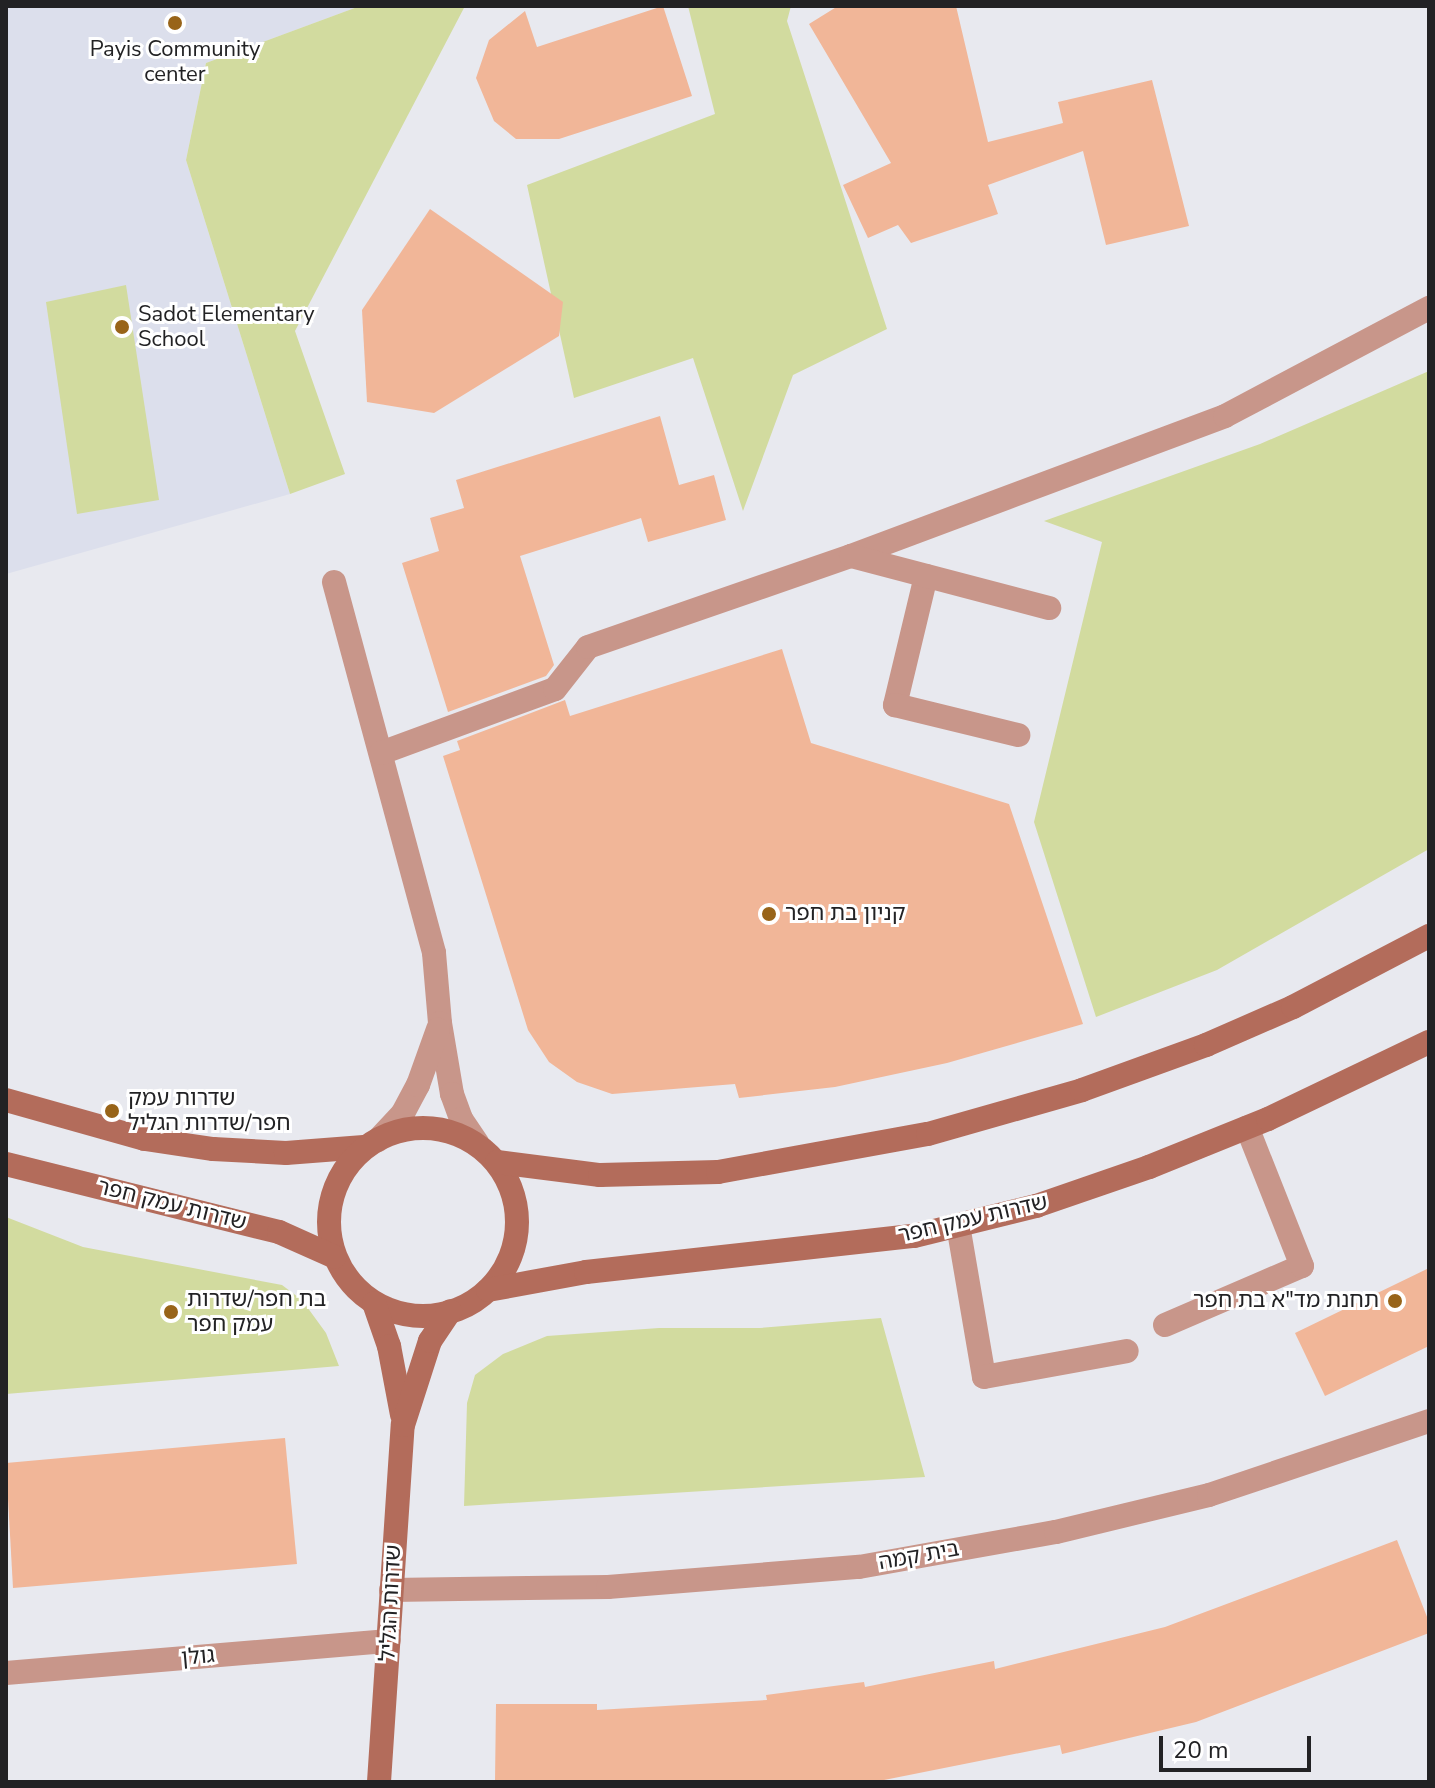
<!DOCTYPE html>
<meta charset="utf-8">
<style>
body{margin:0}
#map{position:relative;width:1435px;height:1788px;overflow:hidden;background:#e8e9ef;font-family:"Nunito Sans","Noto Sans Hebrew",sans-serif}
div>[style]{position:absolute}
.built>*{inset:0;background:#dcdfec}
.green>*{inset:0;background:#d2db9f}
.building>*{inset:0;background:#f1b698}
.lane>*{height:24px;margin:-12px;padding:0 12px;transform-origin:12px;border-radius:12px;background:#c8968a}
.street>*{height:24px;margin:-12px;padding:0 12px;transform-origin:12px;border-radius:12px;background:#c8968a}
.secondary>*{height:24px;margin:-12px;padding:0 12px;transform-origin:12px;border-radius:12px;background:#b36c5b}
.secondary>.ring{margin:-12px;padding:0;box-sizing:content-box;background:none;border:24px solid #b36c5b;border-radius:50%}
.dots>*{width:22px;height:22px;translate:-50% -50%;box-sizing:border-box;border:4px solid #fff;border-radius:50%}
span{translate:-50% -50%;white-space:nowrap;text-align:center;line-height:1.15;-webkit-text-stroke:6px #fff;paint-order:stroke}
.poi-label{font-size:22px;color:#222224}
.left{translate:0 -50%;text-align:left}
.right{translate:-100% -50%;text-align:right}
.street-label{font-size:22px;color:#222224}
.frame{position:absolute;inset:0;border:8px solid #222224;pointer-events:none}
.scale{position:absolute;left:1159px;top:1736px;width:152px;height:36px;box-sizing:border-box;border:4px solid #222224;border-top:0;padding-left:10px;font-size:24px;line-height:28px;white-space:nowrap;color:#222224;-webkit-text-stroke:6px #fff;paint-order:stroke}
</style>
<div id="map">
<div class="built">
<div style="clip-path:polygon(6px 6px,360px 6px,206px 63px,186px 160px,290px 494px,6px 574px)"></div>
</div>
<div class="green">
<div style="clip-path:polygon(360px 6px,465px 6px,295px 331px,345px 474px,290px 494px,186px 160px,206px 63px)"></div>
<div style="clip-path:polygon(688px 6px,791px 6px,787px 21px,887px 329px,793px 375px,743px 511px,693px 358px,574px 398px,527px 185px,715px 114px)"></div>
<div style="clip-path:polygon(126px 285px,159px 500px,77px 514px,46px 302px)"></div>
<div style="clip-path:polygon(1429px 371px,1429px 849px,1217px 970px,1096px 1017px,1034px 822px,1102px 542px,1044px 521px,1260px 444px)"></div>
<div style="clip-path:polygon(6px 1217px,83px 1247px,282px 1285px,302px 1300px,326px 1333px,339px 1366px,6px 1394px)"></div>
<div style="clip-path:polygon(881px 1318px,925px 1477px,464px 1506px,467px 1403px,475px 1375px,503px 1354px,547px 1336px,659px 1328px,760px 1328px)"></div>
</div>
<div class="building">
<div style="clip-path:polygon(663px 6px,692px 96px,559px 139px,516px 139px,494px 121px,476px 78px,489px 40px,525px 11px,537px 47px)"></div>
<div style="clip-path:polygon(838px 6px,956px 6px,988px 142px,1063px 123px,1058px 102px,1152px 80px,1189px 226px,1106px 245px,1083px 151px,988px 185px,998px 214px,911px 243px,898px 225px,868px 238px,843px 185px,891px 163px,809px 24px)"></div>
<div style="clip-path:polygon(430px 209px,563px 302px,559px 336px,434px 413px,367px 402px,362px 310px)"></div>
<div style="clip-path:polygon(660px 416px,679px 485px,714px 475px,726px 520px,648px 542px,641px 518px,520px 556px,554px 665px,546px 676px,448px 712px,402px 563px,439px 551px,430px 518px,464px 508px,456px 480px)"></div>
<div style="clip-path:polygon(782px 649px,811px 743px,1009px 804px,1083px 1024px,947px 1063px,835px 1087px,739px 1098px,735px 1084px,612px 1094px,577px 1082px,549px 1062px,528px 1030px,443px 756px,460px 750px,457px 741px,565px 700px,570px 716px)"></div>
<div style="clip-path:polygon(1429px 1268px,1429px 1346px,1325px 1396px,1295px 1333px)"></div>
<div style="clip-path:polygon(285px 1438px,297px 1564px,13px 1588px,6px 1463px)"></div>
<div style="clip-path:polygon(1397px 1540px,1429px 1622px,1429px 1633px,1196px 1722px,1062px 1754px,1060px 1745px,874px 1782px,495px 1782px,496px 1704px,597px 1704px,597px 1710px,767px 1700px,766px 1695px,864px 1682px,865px 1687px,994px 1661px,995px 1669px,1165px 1627px)"></div>
</div>
<div class="lane">
<div style="left:851px;top:556px;width:399px;rotate:-20.5deg"></div>
<div style="left:1225px;top:416px;width:231px;rotate:-27.9deg"></div>
<div style="left:926px;top:576px;width:133px;rotate:103.5deg"></div>
<div style="left:895px;top:705px;width:127px;rotate:13.7deg"></div>
<div style="left:334px;top:582px;width:384px;rotate:74.9deg"></div>
<div style="left:434px;top:953px;width:70px;rotate:85.1deg"></div>
<div style="left:440px;top:1023px;width:72px;rotate:80.4deg"></div>
<div style="left:452px;top:1094px;width:27px;rotate:70deg"></div>
<div style="left:461px;top:1119px;width:29px;rotate:56deg"></div>
<div style="left:381px;top:753px;width:185px;rotate:-20.2deg"></div>
<div style="left:555px;top:689px;width:53px;rotate:-51.8deg"></div>
<div style="left:588px;top:647px;width:278px;rotate:-19.1deg"></div>
<div style="left:851px;top:556px;width:205px;rotate:14.7deg"></div>
<div style="left:378px;top:1140px;width:37px;rotate:-47deg"></div>
<div style="left:403px;top:1113px;width:32px;rotate:-62deg"></div>
<div style="left:418px;top:1085px;width:59px;rotate:-70.3deg"></div>
<div style="left:958px;top:1225px;width:154px;rotate:80.3deg"></div>
<div style="left:984px;top:1377px;width:145px;rotate:-10.3deg"></div>
<div style="left:1165px;top:1325px;width:149px;rotate:-23.3deg"></div>
<div style="left:1302px;top:1266px;width:149px;rotate:-111.6deg"></div>
</div>
<div class="street">
<div style="left:391px;top:1590px;width:217px;rotate:-0.8deg"></div>
<div style="left:608px;top:1587px;width:252px;rotate:-4.6deg"></div>
<div style="left:859px;top:1567px;width:200px;rotate:-10.1deg"></div>
<div style="left:1056px;top:1532px;width:157px;rotate:-13.6deg"></div>
<div style="left:1209px;top:1495px;width:232px;rotate:-18.6deg"></div>
<div style="left:6px;top:1673px;width:384px;rotate:-4.8deg"></div>
</div>
<div class="secondary">
<div style="left:6px;top:1100px;width:144px;rotate:15.7deg"></div>
<div style="left:145px;top:1139px;width:69px;rotate:8.4deg"></div>
<div style="left:213px;top:1149px;width:73px;rotate:3.1deg"></div>
<div style="left:286px;top:1153px;width:78px;rotate:-4.4deg"></div>
<div class="ring" style="left:329px;top:1128px;width:164px;height:164px"></div>
<div style="left:497px;top:1162px;width:104px;rotate:7.2deg"></div>
<div style="left:600px;top:1175px;width:118px;rotate:-1.5deg"></div>
<div style="left:718px;top:1172px;width:213px;rotate:-10.3deg"></div>
<div style="left:928px;top:1134px;width:160px;rotate:-15.9deg"></div>
<div style="left:1082px;top:1090px;width:132px;rotate:-19.9deg"></div>
<div style="left:1206px;top:1045px;width:95px;rotate:-23.6deg"></div>
<div style="left:1293px;top:1007px;width:153px;rotate:-27.6deg"></div>
<div style="left:6px;top:1164px;width:281px;rotate:14deg"></div>
<div style="left:279px;top:1232px;width:61px;rotate:24.1deg"></div>
<div style="left:488px;top:1290px;width:100px;rotate:-10.4deg"></div>
<div style="left:586px;top:1272px;width:330px;rotate:-6.3deg"></div>
<div style="left:914px;top:1236px;width:126px;rotate:-13.8deg"></div>
<div style="left:1036px;top:1206px;width:120px;rotate:-19deg"></div>
<div style="left:1149px;top:1167px;width:128px;rotate:-22deg"></div>
<div style="left:1268px;top:1119px;width:178px;rotate:-25.6deg"></div>
<div style="left:374px;top:1303px;width:46px;rotate:70.8deg"></div>
<div style="left:389px;top:1346px;width:70px;rotate:79.3deg"></div>
<div style="left:379px;top:1782px;width:358px;rotate:-86.2deg"></div>
<div style="left:403px;top:1425px;width:88px;rotate:-72.2deg"></div>
<div style="left:430px;top:1341px;width:36px;rotate:-56deg"></div>
</div>
<div class="dots">
<div style="left:175px;top:23px;background:#986419"></div>
<div style="left:122px;top:327px;background:#986419"></div>
<div style="left:769px;top:914px;background:#986419"></div>
<div style="left:112px;top:1111px;background:#986419"></div>
<div style="left:1395px;top:1301px;background:#986419"></div>
<div style="left:171px;top:1312px;background:#986419"></div>
</div>
<div class="poi-label">
<span style="left:175px;top:62px">Payis Community<br>center</span>
<span class="left" style="left:138px;top:327px">Sadot Elementary<br>School</span>
<span class="left" style="left:785px;top:914px">קניון בת חפר</span>
<span class="left" style="left:128px;top:1111px">שדרות עמק<br>חפר/שדרות הגליל</span>
<span class="left" style="left:187px;top:1312px">בת חפר/שדרות<br>עמק חפר</span>
<span class="right" style="left:1379px;top:1301px">תחנת מד"א בת חפר</span>
</div>
<div class="street-label">
<span style="left:172px;top:1205px;rotate:14deg">שדרות עמק חפר</span>
<span style="left:973px;top:1219px;rotate:-13deg">שדרות עמק חפר</span>
<span style="left:919px;top:1556px;rotate:-10deg">בית קמה</span>
<span style="left:391px;top:1603px;rotate:-87deg">שדרות הגליל</span>
<span style="left:198px;top:1657px;rotate:-5deg">גולן</span>
</div>
<div class="frame"></div>
<div class="scale">20 m</div>
</div>
